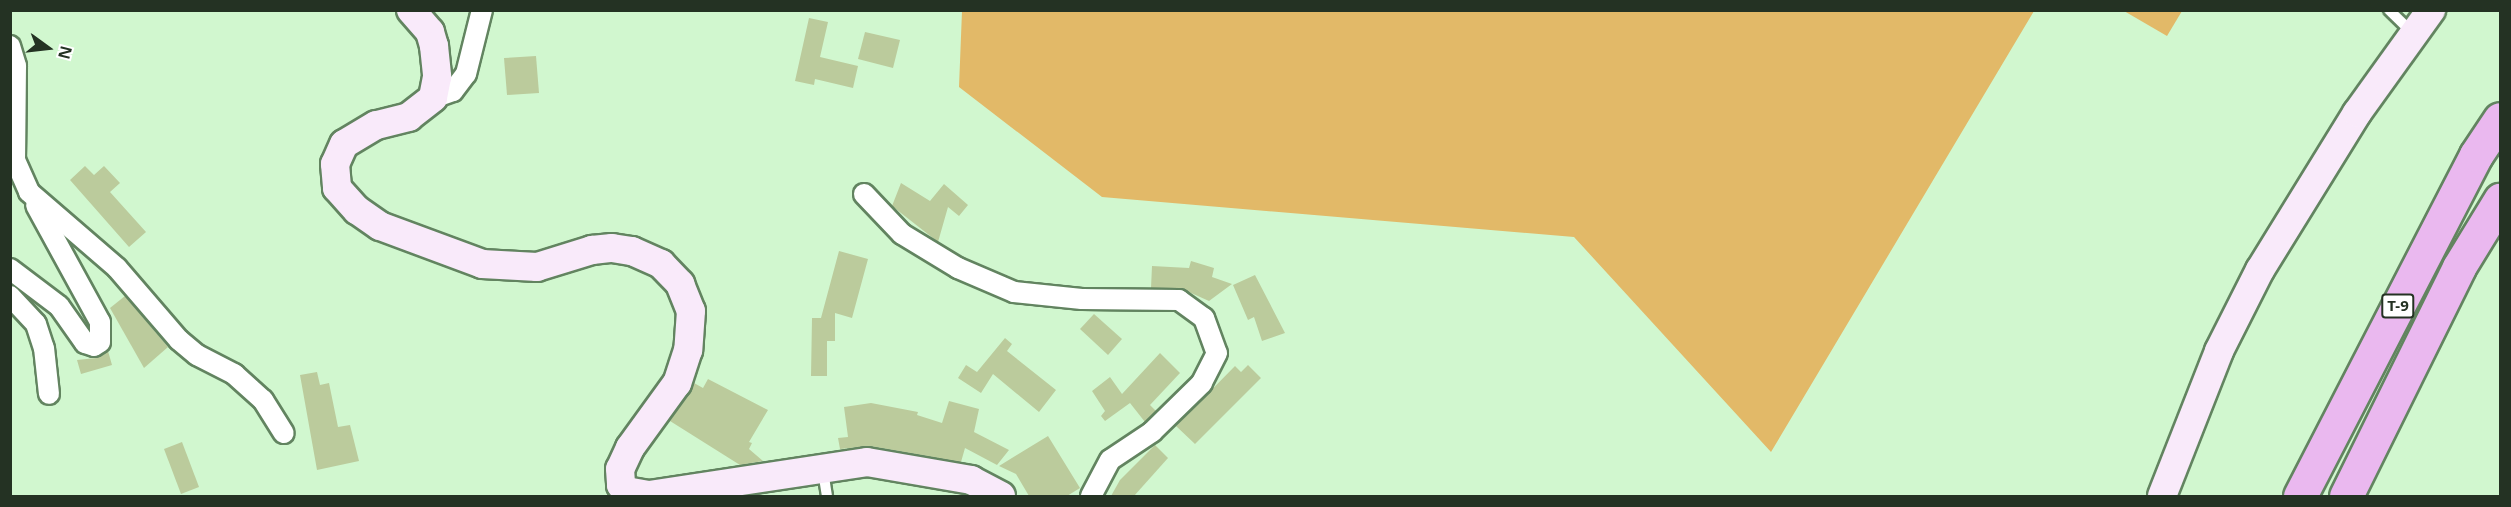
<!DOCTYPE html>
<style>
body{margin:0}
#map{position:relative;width:2511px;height:507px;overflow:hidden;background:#d1f7cf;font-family:"Noto Sans",sans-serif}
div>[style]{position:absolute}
.green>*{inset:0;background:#e2b968}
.building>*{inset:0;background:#bbcb9c}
.roads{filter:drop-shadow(2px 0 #628460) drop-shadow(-2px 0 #628460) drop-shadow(0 2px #628460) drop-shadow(0 -2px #628460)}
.lane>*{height:10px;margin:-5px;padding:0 5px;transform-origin:5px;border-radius:5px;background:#fff}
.street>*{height:20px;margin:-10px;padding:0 10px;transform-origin:10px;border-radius:10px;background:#fff}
.secondary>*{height:28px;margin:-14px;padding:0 14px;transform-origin:14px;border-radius:14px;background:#f9eafa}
.highway>*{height:33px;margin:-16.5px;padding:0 16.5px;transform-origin:16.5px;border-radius:16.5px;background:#eab8ef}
span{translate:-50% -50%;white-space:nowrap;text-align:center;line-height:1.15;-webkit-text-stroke:4.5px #fff;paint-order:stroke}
.shield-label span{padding:2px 4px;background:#fff;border:2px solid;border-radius:4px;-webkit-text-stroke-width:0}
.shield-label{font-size:15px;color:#243223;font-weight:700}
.frame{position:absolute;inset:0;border:12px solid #243223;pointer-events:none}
.north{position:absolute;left:18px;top:18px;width:60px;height:60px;-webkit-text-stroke:4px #fff;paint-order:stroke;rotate:105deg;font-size:16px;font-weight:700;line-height:24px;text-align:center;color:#243223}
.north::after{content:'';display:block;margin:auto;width:21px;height:27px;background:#243223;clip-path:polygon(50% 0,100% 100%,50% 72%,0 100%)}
</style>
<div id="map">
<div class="green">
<div style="clip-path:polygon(962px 11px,962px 10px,2034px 11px,1771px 452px,1574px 237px,1102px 197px,959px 87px)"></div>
<div style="clip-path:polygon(2124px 11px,2182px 11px,2167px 36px)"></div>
</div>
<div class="building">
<div style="clip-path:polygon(809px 18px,828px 22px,820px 57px,858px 66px,853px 88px,815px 79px,814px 85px,795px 81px)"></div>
<div style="clip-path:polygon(865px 32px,900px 40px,893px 68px,858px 59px)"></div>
<div style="clip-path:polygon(536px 56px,539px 93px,507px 95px,504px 58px)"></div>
<div style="clip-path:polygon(85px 166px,94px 175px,104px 166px,120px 183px,110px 192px,146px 232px,129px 247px,70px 180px)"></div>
<div style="clip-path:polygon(901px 183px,930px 201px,944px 184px,968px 205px,959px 216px,948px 207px,938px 242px,892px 206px)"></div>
<div style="clip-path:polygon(839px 251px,868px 259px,852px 318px,835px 313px,835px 341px,827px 341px,827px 376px,811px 376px,812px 318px,821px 318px)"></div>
<div style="clip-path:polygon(1191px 261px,1214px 268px,1212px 277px,1232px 284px,1209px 301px,1180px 288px,1151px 288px,1152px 266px,1189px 268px)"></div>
<div style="clip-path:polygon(1255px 275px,1285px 333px,1262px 341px,1254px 317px,1248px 320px,1233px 285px)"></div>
<div style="clip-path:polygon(125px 296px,168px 347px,144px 368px,110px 308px)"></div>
<div style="clip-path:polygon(1094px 314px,1122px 339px,1108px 355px,1080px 329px)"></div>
<div style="clip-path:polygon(1005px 338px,1012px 344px,1007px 351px,1056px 390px,1039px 412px,993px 374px,981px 393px,958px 378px,966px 365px,977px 372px)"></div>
<div style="clip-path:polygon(108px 351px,112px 365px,81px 374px,77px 360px,96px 358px)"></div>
<div style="clip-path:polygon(1160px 353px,1180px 373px,1150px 405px,1156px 411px,1145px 422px,1130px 403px,1105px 421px,1101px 416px,1105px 411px,1092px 391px,1110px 377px,1122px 394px)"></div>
<div style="clip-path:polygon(1248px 365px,1261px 378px,1195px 444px,1176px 426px,1235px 366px,1241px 372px)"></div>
<div style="clip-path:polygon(317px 372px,320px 385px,329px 383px,338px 427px,350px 425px,359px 461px,317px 470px,300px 375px)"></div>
<div style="clip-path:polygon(708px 379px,768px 410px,749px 442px,752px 443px,749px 449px,763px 461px,740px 465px,670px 421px,694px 383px,703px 388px)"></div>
<div style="clip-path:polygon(949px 401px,979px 409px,974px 432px,1009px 450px,997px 465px,965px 448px,961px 462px,870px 446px,840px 449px,838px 438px,848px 437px,844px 407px,871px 403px,918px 412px,917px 415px,942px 423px)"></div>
<div style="clip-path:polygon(1048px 436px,1080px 488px,1067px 496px,1029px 496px,1016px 474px,999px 466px)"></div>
<div style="clip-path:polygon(182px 442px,199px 487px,181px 494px,164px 449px)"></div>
<div style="clip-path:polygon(1155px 445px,1168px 458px,1134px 496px,1111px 496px,1120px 480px)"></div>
</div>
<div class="roads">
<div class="lane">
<div style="left:2389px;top:10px;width:35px;rotate:44deg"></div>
<div style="left:823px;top:471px;width:25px;rotate:81deg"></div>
</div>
<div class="street">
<div style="left:10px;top:46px;width:21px;rotate:73deg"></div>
<div style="left:16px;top:66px;width:94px;rotate:90.6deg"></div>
<div style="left:15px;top:160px;width:35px;rotate:66deg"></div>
<div style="left:29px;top:192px;width:116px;rotate:40.8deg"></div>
<div style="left:117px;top:268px;width:95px;rotate:49.3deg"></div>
<div style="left:179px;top:340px;width:23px;rotate:40deg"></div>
<div style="left:197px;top:355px;width:42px;rotate:27.2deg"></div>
<div style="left:234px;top:374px;width:39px;rotate:42deg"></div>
<div style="left:263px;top:400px;width:39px;rotate:58deg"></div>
<div style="left:433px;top:98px;width:21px;rotate:-19deg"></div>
<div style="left:453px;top:91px;width:21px;rotate:-53deg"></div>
<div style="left:466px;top:74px;width:66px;rotate:-76deg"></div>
<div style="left:864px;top:194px;width:55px;rotate:46.5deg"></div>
<div style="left:902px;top:234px;width:66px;rotate:31.3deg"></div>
<div style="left:958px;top:268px;width:61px;rotate:23.2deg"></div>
<div style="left:1014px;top:292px;width:68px;rotate:5.9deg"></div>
<div style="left:1082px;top:299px;width:97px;rotate:0.6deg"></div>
<div style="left:1179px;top:300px;width:31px;rotate:36deg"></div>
<div style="left:1204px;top:318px;width:37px;rotate:70deg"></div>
<div style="left:1217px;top:353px;width:34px;rotate:117deg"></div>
<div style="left:1202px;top:383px;width:70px;rotate:135.6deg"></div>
<div style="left:1152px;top:432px;width:50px;rotate:146.3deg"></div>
<div style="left:1110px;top:460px;width:41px;rotate:117.8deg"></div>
<div style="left:10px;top:269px;width:61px;rotate:37.1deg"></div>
<div style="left:59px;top:306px;width:45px;rotate:54.9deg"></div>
<div style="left:85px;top:343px;width:9px;rotate:18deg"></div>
<div style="left:94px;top:346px;width:7px;rotate:-34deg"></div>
<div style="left:100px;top:342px;width:20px;rotate:-90deg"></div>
<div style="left:100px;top:322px;width:133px;rotate:-118.7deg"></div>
<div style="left:10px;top:296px;width:38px;rotate:47deg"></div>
<div style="left:36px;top:324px;width:25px;rotate:72deg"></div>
<div style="left:44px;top:348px;width:46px;rotate:83.8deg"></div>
</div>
<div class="secondary">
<div style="left:411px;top:10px;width:29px;rotate:49deg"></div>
<div style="left:430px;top:32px;width:15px;rotate:74deg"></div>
<div style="left:434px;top:46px;width:31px;rotate:84deg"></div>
<div style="left:437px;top:77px;width:21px;rotate:101deg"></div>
<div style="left:433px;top:98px;width:31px;rotate:142deg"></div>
<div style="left:409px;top:117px;width:34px;rotate:166deg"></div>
<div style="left:376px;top:125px;width:37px;rotate:149deg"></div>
<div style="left:344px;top:144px;width:22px;rotate:114deg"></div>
<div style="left:335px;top:164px;width:24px;rotate:85deg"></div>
<div style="left:337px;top:188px;width:30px;rotate:48deg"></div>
<div style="left:357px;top:210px;width:28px;rotate:35deg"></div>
<div style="left:380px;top:226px;width:109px;rotate:20.4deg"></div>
<div style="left:482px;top:264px;width:55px;rotate:3.1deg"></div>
<div style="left:537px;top:267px;width:58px;rotate:-17.2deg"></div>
<div style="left:592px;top:250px;width:20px;rotate:-6deg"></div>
<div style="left:612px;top:248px;width:20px;rotate:9deg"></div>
<div style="left:632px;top:251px;width:32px;rotate:24deg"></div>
<div style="left:661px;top:264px;width:28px;rotate:46deg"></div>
<div style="left:680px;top:284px;width:29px;rotate:68deg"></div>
<div style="left:691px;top:311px;width:39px;rotate:94deg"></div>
<div style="left:688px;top:350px;width:35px;rotate:108deg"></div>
<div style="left:677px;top:383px;width:80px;rotate:125.9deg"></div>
<div style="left:630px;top:448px;width:23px;rotate:115deg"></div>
<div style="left:620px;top:469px;width:16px;rotate:86deg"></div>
<div style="left:621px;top:485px;width:8px;rotate:50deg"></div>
<div style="left:626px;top:491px;width:23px;rotate:10deg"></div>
<div style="left:649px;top:495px;width:220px;rotate:-8.6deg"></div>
<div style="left:867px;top:462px;width:106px;rotate:9.8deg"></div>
<div style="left:971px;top:480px;width:34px;rotate:28deg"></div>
<div style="left:2162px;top:496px;width:156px;rotate:-68.5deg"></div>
<div style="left:2219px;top:351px;width:91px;rotate:-63.2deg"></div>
<div style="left:2260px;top:270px;width:185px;rotate:-58.3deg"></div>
<div style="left:2357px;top:113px;width:127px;rotate:-54.3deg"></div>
</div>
<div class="highway">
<div style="left:2300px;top:496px;width:384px;rotate:-62.7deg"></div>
<div style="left:2476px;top:155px;width:43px;rotate:-56.3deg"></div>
<div style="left:2346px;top:496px;width:255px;rotate:-63.7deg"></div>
<div style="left:2459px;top:267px;width:79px;rotate:-58.5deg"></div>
</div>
</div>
<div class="shield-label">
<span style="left:2398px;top:306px">T-9</span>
</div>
<div class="frame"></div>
<div class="north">N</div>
</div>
